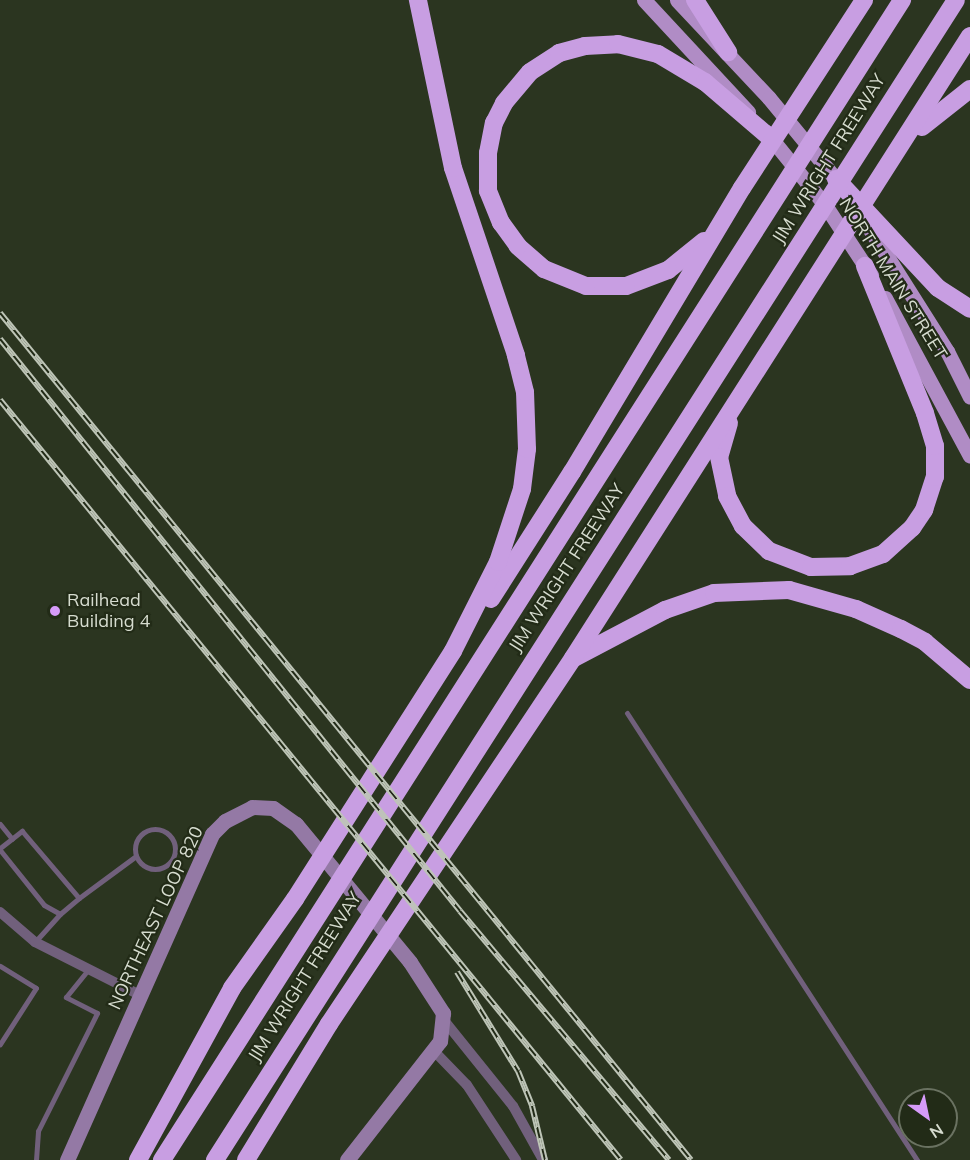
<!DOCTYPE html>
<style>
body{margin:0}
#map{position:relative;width:970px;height:1160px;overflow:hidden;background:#2b3520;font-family:Mulish,sans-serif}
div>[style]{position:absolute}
.lane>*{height:5px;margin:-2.5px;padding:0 2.5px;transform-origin:2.5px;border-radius:2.5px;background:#71607c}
.lane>.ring{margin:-2.5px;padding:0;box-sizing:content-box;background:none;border:5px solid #71607c;border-radius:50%}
.street>*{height:10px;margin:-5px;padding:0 5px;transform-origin:5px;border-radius:5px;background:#71607c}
.secondary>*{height:15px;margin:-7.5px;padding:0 7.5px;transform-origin:7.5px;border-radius:7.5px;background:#9479a5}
.primary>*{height:15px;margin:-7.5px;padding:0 7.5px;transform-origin:7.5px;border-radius:7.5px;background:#b08cc5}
.highway>*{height:18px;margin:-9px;padding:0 9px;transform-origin:9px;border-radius:9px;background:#c89ee2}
.rail>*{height:6px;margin-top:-3px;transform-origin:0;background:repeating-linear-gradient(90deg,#222b17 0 11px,#bec5b7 0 22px);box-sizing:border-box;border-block:2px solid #bec5b7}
.dots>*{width:16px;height:16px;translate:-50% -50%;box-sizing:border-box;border:3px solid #222b17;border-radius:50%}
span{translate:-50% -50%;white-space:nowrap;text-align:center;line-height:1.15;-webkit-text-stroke:4.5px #222b17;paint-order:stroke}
.street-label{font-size:18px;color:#d6dccf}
.poi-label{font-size:18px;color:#d6dccf}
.left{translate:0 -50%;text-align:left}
.north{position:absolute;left:898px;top:1088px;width:60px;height:60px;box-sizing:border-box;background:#222b17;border:2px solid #6a7261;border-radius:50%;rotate:147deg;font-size:16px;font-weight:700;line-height:24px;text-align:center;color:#d6dccf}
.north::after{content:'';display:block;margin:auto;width:21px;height:27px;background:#d69bf9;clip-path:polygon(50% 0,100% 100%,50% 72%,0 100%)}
</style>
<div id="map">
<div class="lane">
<div style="left:627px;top:713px;width:533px;rotate:57.03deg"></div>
<div style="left:0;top:824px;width:19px;rotate:51deg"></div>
<div class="ring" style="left:135px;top:829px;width:35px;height:35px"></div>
<div style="left:0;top:848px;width:28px;rotate:-38deg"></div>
<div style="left:22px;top:831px;width:88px;rotate:49.6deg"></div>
<div style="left:79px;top:898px;width:71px;rotate:-36.4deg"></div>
<div style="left:0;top:850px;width:70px;rotate:51.3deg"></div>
<div style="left:44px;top:905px;width:18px;rotate:29deg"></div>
<div style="left:60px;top:914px;width:38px;rotate:132deg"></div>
<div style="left:60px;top:914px;width:25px;rotate:-40deg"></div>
<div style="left:0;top:966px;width:42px;rotate:31.4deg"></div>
<div style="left:36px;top:988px;width:67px;rotate:122.7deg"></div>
<div style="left:36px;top:1160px;width:29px;rotate:-86deg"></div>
<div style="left:38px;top:1131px;width:132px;rotate:-63.4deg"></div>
<div style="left:97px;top:1013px;width:35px;rotate:-153deg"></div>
<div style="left:66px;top:997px;width:36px;rotate:-51deg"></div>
</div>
<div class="street">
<div style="left:0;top:912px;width:46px;rotate:40.6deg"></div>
<div style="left:35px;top:942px;width:118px;rotate:26.8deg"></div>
<div style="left:443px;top:1019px;width:112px;rotate:51.2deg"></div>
<div style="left:513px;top:1106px;width:62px;rotate:60.9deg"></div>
<div style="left:434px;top:1051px;width:47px;rotate:45.9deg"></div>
<div style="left:467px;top:1085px;width:90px;rotate:56.8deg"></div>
</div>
<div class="secondary">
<div style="left:67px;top:1160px;width:357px;rotate:-66deg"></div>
<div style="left:212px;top:834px;width:18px;rotate:-45deg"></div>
<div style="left:225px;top:821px;width:30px;rotate:-27deg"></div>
<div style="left:252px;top:807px;width:21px;rotate:3deg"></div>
<div style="left:273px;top:808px;width:28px;rotate:35deg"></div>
<div style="left:296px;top:824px;width:179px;rotate:50.4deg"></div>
<div style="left:410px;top:962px;width:61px;rotate:57.1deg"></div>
<div style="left:443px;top:1013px;width:28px;rotate:96deg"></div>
<div style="left:440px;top:1041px;width:151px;rotate:128deg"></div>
</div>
<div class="primary">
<div style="left:644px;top:0;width:153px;rotate:47.1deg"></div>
<div style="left:677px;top:0;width:134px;rotate:46.8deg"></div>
<div style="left:769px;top:98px;width:115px;rotate:50.6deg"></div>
<div style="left:766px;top:132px;width:94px;rotate:51.1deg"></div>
<div style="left:825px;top:205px;width:84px;rotate:56.7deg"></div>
<div style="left:859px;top:212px;width:165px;rotate:57.7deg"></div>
<div style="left:947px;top:351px;width:51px;rotate:63.4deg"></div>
<div style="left:885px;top:298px;width:179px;rotate:61.7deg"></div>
</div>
<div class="highway">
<div style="left:695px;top:0;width:62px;rotate:57.6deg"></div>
<div style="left:922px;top:127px;width:61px;rotate:-38.4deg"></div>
<div style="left:836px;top:179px;width:149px;rotate:46.9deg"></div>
<div style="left:938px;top:288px;width:38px;rotate:33deg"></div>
<div style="left:704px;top:241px;width:46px;rotate:141.1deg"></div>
<div style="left:668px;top:270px;width:45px;rotate:159.1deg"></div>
<div style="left:626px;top:286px;width:40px;rotate:180deg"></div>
<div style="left:586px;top:286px;width:45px;rotate:-158deg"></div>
<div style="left:544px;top:269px;width:35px;rotate:-139deg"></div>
<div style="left:518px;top:246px;width:29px;rotate:-126deg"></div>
<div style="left:501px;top:223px;width:35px;rotate:-112deg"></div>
<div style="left:488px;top:191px;width:38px;rotate:-90deg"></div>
<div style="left:488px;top:153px;width:31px;rotate:-79deg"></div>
<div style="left:494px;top:123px;width:22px;rotate:-63deg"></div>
<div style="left:504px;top:103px;width:40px;rotate:-50deg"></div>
<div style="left:530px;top:72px;width:35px;rotate:-33deg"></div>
<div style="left:559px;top:53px;width:27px;rotate:-15deg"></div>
<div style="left:585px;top:46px;width:33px;rotate:-3deg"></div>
<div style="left:618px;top:44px;width:41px;rotate:14deg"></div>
<div style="left:658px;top:54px;width:55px;rotate:30.8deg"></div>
<div style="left:705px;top:82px;width:83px;rotate:40.6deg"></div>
<div style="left:729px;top:423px;width:35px;rotate:106deg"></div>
<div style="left:719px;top:457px;width:40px;rotate:78deg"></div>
<div style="left:727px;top:496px;width:34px;rotate:62deg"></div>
<div style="left:743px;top:526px;width:36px;rotate:44deg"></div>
<div style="left:769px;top:551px;width:45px;rotate:20.9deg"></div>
<div style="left:811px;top:567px;width:39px;rotate:-1deg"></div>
<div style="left:850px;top:566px;width:35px;rotate:-20deg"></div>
<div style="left:883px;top:554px;width:39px;rotate:-42deg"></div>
<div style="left:912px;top:528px;width:22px;rotate:-56deg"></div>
<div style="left:924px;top:510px;width:35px;rotate:-72deg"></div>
<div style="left:935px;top:477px;width:31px;rotate:-90deg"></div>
<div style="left:935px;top:446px;width:34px;rotate:-107deg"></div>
<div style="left:925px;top:413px;width:159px;rotate:-112.2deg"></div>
<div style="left:491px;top:599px;width:151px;rotate:-57.5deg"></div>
<div style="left:572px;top:472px;width:331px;rotate:-59.1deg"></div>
<div style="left:742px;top:188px;width:224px;rotate:-57deg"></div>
<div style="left:574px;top:658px;width:103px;rotate:-27.8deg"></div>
<div style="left:665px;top:610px;width:52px;rotate:-19.1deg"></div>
<div style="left:714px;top:593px;width:75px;rotate:-2.3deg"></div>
<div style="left:789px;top:590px;width:70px;rotate:15.8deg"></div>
<div style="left:856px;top:609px;width:49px;rotate:24deg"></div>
<div style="left:901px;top:629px;width:27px;rotate:28deg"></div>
<div style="left:925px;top:642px;width:59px;rotate:40.2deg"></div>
<div style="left:138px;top:1160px;width:196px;rotate:-61.3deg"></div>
<div style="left:232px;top:988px;width:109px;rotate:-54.7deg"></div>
<div style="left:295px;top:899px;width:294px;rotate:-57.5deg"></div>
<div style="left:453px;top:651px;width:100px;rotate:-63.2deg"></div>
<div style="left:498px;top:562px;width:77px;rotate:-71.8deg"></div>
<div style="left:522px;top:489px;width:40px;rotate:-82.9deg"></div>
<div style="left:527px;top:449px;width:57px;rotate:-92deg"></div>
<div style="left:525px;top:392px;width:38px;rotate:-104deg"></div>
<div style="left:516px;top:355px;width:197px;rotate:-108.6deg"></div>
<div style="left:453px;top:168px;width:172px;rotate:-101.8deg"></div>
<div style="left:162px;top:1160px;width:1376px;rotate:-57.46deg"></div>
<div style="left:215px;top:1160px;width:1376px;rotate:-57.43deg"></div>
<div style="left:246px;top:1160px;width:159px;rotate:-58.6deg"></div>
<div style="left:329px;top:1024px;width:440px;rotate:-56.3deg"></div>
<div style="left:573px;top:658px;width:738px;rotate:-57.45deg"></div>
</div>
<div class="rail">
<div style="left:0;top:313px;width:1093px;rotate:50.79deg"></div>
<div style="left:0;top:339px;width:734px;rotate:51.19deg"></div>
<div style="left:460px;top:911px;width:325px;rotate:50deg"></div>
<div style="left:0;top:400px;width:981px;rotate:50.75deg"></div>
<div style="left:457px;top:972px;width:116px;rotate:58.4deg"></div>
<div style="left:518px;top:1071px;width:38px;rotate:68deg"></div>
<div style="left:532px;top:1106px;width:56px;rotate:76.5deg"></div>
</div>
<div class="dots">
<div style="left:55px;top:611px;background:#d69bf9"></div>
</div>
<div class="street-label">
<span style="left:829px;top:159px;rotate:-58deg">JIM WRIGHT FREEWAY</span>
<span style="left:893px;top:279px;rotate:58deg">NORTH MAIN STREET</span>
<span style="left:567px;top:568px;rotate:-57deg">JIM WRIGHT FREEWAY</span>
<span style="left:156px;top:918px;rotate:-65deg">NORTHEAST LOOP 820</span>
<span style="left:305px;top:977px;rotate:-58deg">JIM WRIGHT FREEWAY</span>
</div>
<div class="poi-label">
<span class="left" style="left:67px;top:611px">Railhead<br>Building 4</span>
</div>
<div class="north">N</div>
</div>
